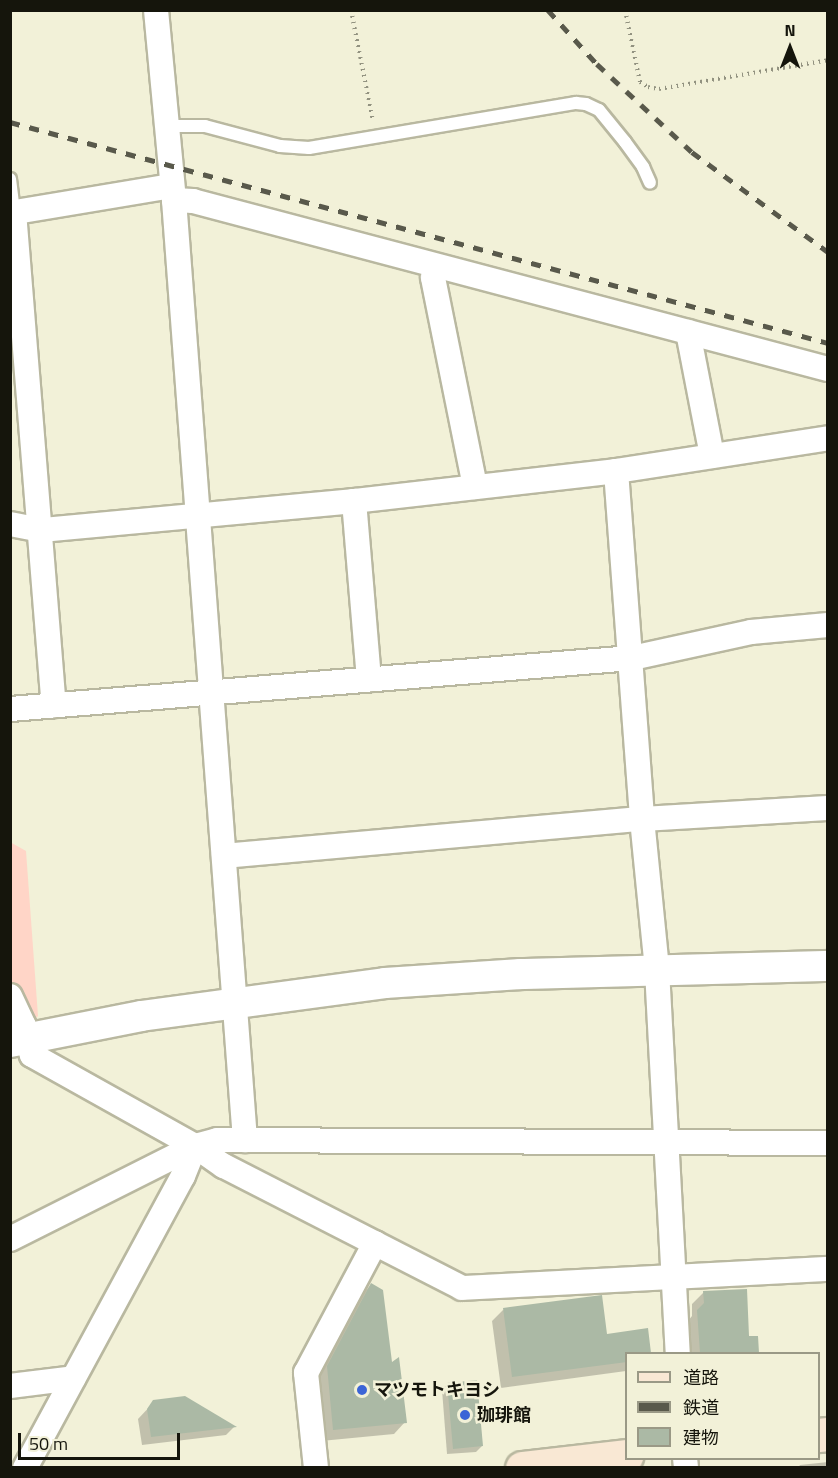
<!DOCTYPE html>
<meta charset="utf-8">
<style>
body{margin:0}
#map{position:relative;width:838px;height:1478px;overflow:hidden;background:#f2f1d8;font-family:"Titillium Web","Noto Sans JP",sans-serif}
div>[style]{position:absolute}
.green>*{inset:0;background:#ffd5c7}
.shadow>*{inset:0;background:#0003}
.building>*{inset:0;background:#abb9a5}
.path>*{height:4px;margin-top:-2px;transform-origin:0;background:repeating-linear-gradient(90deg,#929280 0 1.5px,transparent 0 6px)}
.roads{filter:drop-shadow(2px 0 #b9b8a0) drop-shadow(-2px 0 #b9b8a0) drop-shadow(0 2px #b9b8a0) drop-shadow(0 -2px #b9b8a0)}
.service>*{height:12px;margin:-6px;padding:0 6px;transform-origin:6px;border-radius:6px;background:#fff}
.minor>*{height:24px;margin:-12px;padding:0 12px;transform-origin:12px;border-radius:12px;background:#fff}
.tertiary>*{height:30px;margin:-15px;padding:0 15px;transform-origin:15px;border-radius:15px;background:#fff}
.secondary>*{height:33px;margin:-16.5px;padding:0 16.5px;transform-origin:16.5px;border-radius:16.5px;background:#f9e8d4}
.rail>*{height:4.5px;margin-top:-2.25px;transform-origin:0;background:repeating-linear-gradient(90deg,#59594b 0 10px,transparent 0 20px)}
.dots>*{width:16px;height:16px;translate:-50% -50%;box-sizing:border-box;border:3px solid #f2f1d8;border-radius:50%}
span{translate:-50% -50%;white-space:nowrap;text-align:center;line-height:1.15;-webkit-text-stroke:5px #f2f1d8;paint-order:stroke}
.poi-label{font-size:18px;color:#15150c;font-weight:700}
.left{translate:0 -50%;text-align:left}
.frame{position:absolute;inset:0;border:12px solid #15150c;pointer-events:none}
.legend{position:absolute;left:625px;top:1352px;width:195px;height:108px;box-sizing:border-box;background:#f2f1d8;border:2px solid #9a9986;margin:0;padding:8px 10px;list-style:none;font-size:18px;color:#15150c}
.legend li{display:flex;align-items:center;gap:12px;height:30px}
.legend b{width:30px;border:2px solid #9a9986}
.north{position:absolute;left:760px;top:18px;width:60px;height:60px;-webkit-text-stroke:4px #f2f1d8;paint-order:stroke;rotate:0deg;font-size:16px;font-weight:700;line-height:24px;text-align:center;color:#15150c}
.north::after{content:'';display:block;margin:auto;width:21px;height:27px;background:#15150c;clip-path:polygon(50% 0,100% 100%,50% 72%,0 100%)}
.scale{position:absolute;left:18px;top:1433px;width:162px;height:27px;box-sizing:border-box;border:3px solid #15150c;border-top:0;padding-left:8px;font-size:18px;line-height:21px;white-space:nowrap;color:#15150c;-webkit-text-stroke:4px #f2f1d8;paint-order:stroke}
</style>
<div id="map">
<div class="green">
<div style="clip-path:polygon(10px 842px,26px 851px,38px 1016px,34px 1020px,23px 996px,11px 982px)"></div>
</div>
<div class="shadow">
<div style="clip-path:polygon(371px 1285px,405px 1422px,394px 1434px,321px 1441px,316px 1379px,360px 1296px)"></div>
<div style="clip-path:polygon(704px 1292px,747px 1338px,757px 1337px,758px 1354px,688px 1354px,686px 1323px,692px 1316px,692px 1304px)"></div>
<div style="clip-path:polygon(503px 1310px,606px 1335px,646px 1330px,650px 1354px,626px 1354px,626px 1371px,501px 1388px,492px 1321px)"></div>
<div style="clip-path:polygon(447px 1384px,482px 1446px,476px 1452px,447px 1454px,442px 1390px)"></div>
<div style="clip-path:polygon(154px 1402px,234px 1427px,226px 1435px,142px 1445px,138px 1419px)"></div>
<div style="clip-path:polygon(828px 1462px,828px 1468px,798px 1468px,800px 1465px)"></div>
</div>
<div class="building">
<div style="clip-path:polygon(371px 1283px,383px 1290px,392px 1362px,399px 1357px,407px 1423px,333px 1430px,327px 1366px)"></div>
<div style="clip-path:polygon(747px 1289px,749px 1336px,758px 1336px,759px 1353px,700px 1353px,697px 1310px,704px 1303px,703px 1291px)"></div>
<div style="clip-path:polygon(602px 1295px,607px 1334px,648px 1328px,651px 1353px,627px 1353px,627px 1362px,512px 1377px,503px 1308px)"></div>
<div style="clip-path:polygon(477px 1380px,483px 1446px,453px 1449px,447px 1383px)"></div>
<div style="clip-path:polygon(185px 1396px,237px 1427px,151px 1437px,147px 1409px,153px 1400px)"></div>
</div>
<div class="path">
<div style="left:351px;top:10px;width:113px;rotate:78.8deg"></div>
<div style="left:625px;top:10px;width:74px;rotate:78.2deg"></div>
<div style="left:640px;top:82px;width:9px;rotate:32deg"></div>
<div style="left:648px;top:87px;width:11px;rotate:10deg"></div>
<div style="left:659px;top:89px;width:171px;rotate:-9.7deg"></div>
</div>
<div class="roads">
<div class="service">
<div style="left:167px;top:126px;width:38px"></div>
<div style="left:205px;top:126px;width:78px;rotate:14.9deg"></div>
<div style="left:280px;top:146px;width:29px;rotate:4deg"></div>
<div style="left:309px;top:148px;width:271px;rotate:-9.6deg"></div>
<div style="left:576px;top:103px;width:10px;rotate:6deg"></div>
<div style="left:586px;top:104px;width:14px;rotate:25deg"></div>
<div style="left:599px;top:110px;width:41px;rotate:50.9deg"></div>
<div style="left:625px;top:142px;width:31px;rotate:54deg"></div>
<div style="left:643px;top:167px;width:17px;rotate:66deg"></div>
<div style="left:10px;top:179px;width:33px;rotate:83deg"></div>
</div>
<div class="minor">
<div style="left:156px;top:10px;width:191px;rotate:84.6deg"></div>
<div style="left:174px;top:200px;width:943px;rotate:85.68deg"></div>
<div style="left:174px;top:200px;width:19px;rotate:3deg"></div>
<div style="left:193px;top:201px;width:657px;rotate:14.82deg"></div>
<div style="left:14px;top:212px;width:495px;rotate:85.4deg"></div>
<div style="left:10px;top:213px;width:163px;rotate:-9.5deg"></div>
<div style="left:435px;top:267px;width:11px;rotate:100deg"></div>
<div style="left:433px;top:278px;width:213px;rotate:78.6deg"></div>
<div style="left:688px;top:332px;width:126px;rotate:79deg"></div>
<div style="left:616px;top:471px;width:349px;rotate:85.7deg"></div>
<div style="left:642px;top:819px;width:152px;rotate:84.3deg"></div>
<div style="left:657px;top:970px;width:385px;rotate:86.9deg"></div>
<div style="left:354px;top:501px;width:179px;rotate:85.2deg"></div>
<div style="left:10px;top:524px;width:33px;rotate:11deg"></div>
<div style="left:42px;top:530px;width:313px;rotate:-5.3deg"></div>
<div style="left:354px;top:501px;width:264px;rotate:-6.5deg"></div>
<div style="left:616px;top:471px;width:215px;rotate:-8.8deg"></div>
<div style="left:10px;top:709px;width:624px;rotate:-4.69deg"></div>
<div style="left:632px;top:658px;width:122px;rotate:-12.3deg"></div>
<div style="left:751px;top:632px;width:77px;rotate:-5.2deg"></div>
<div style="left:224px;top:856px;width:420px;rotate:-5.1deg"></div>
<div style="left:642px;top:819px;width:186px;rotate:-3.4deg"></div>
<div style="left:10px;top:996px;width:33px;rotate:65deg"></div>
<div style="left:24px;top:1026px;width:30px;rotate:75deg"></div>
<div style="left:32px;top:1055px;width:187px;rotate:29.2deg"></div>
<div style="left:195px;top:1146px;width:35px;rotate:35deg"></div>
<div style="left:224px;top:1166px;width:267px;rotate:27.1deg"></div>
<div style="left:462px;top:1288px;width:366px;rotate:-3deg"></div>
<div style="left:10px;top:1239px;width:207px;rotate:-26.7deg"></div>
<div style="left:195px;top:1146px;width:23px;rotate:-15deg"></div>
<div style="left:217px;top:1140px;width:611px;rotate:0.28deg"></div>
<div style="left:10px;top:1386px;width:64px;rotate:-7.1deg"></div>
<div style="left:685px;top:1458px;width:10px;rotate:84deg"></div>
<div style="left:25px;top:1468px;width:332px;rotate:-61.6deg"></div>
<div style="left:183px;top:1176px;width:32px;rotate:-68deg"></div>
<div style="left:316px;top:1468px;width:96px;rotate:-96deg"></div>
<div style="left:306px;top:1373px;width:147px;rotate:-62deg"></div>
</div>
<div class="tertiary">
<div style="left:10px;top:1042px;width:134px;rotate:-11.2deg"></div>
<div style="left:141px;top:1016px;width:246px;rotate:-7.7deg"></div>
<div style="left:385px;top:983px;width:136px;rotate:-3.8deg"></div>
<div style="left:521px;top:974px;width:307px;rotate:-1.5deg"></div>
</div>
<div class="secondary">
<div style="left:818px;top:1435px;width:10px;rotate:-6deg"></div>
<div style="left:522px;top:1468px;width:105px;rotate:-6.6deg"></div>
</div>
</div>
<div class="rail">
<div style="left:548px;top:10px;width:73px;rotate:47.8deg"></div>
<div style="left:597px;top:64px;width:129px;rotate:42.8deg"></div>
<div style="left:692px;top:152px;width:169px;rotate:36.3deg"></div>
<div style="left:10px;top:122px;width:847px;rotate:15.12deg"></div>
</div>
<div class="dots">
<div style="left:362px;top:1390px;background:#3c65d6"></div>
<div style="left:465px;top:1415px;background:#3c65d6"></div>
</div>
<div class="poi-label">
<span class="left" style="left:374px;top:1390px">マツモトキヨシ</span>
<span class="left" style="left:477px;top:1415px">珈琲館</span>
</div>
<div class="frame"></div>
<ul class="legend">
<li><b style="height:8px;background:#f9e8d4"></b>道路</li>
<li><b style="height:8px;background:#59594b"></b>鉄道</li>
<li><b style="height:16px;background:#abb9a5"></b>建物</li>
</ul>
<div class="north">N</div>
<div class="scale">50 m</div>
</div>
